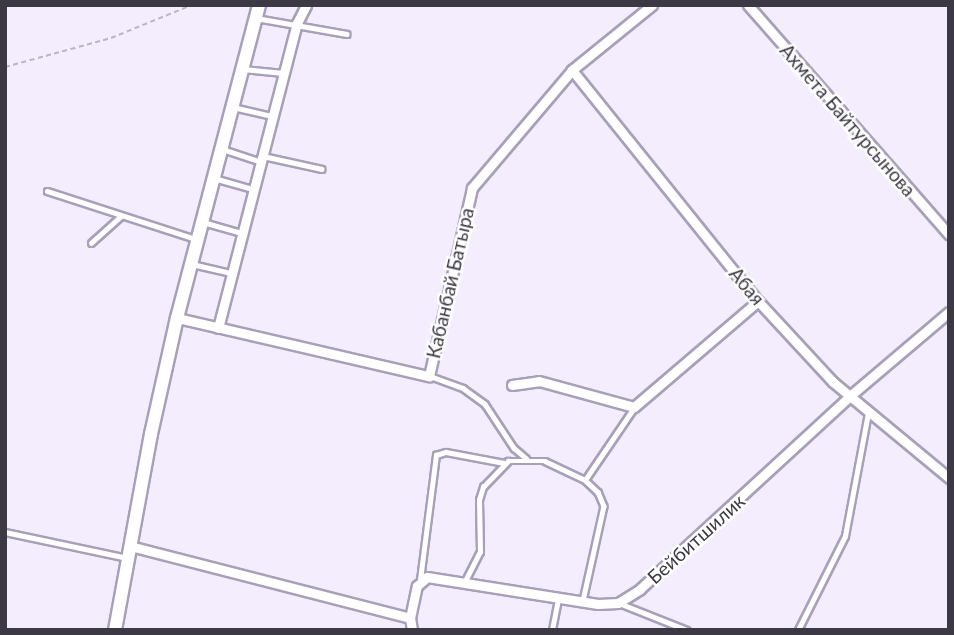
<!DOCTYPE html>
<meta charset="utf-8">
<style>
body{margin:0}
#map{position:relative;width:954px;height:635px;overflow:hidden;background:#f3edfe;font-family:Lato,sans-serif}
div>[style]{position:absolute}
.path>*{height:2px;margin-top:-1px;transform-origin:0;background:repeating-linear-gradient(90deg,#bbb5c5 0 5px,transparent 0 8.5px)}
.roads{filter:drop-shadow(2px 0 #a89fb9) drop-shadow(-2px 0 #a89fb9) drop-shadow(0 2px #a89fb9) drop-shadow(0 -2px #a89fb9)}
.service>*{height:4.5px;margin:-2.25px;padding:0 2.25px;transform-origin:2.25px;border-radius:2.25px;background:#fff}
.minor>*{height:9px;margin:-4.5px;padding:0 4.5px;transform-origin:4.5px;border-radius:4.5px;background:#fff}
.secondary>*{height:12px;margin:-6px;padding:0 6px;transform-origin:6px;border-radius:6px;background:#fff}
span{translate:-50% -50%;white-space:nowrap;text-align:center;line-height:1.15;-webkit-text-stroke:5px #fff;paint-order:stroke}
.street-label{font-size:19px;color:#3d3944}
.frame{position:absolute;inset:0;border:7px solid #3d3944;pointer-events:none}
</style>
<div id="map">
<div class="path">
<div style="left:5px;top:67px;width:110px;rotate:-15.3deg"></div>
<div style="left:111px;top:38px;width:87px;rotate:-22.2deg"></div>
</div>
<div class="roads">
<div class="service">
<div style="left:256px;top:18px;width:92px;rotate:10deg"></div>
<div style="left:243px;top:69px;width:40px;rotate:5.7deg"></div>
<div style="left:233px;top:107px;width:40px;rotate:13deg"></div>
<div style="left:222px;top:149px;width:40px;rotate:18deg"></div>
<div style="left:263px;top:156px;width:60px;rotate:12.4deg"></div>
<div style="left:214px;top:178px;width:41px;rotate:15.8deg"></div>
<div style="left:47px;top:191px;width:157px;rotate:17.9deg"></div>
<div style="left:203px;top:222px;width:41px;rotate:15.8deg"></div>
<div style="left:91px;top:243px;width:40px;rotate:-42deg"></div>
<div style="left:192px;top:264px;width:40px;rotate:13deg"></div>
<div style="left:430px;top:376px;width:35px;rotate:20deg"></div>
<div style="left:463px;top:388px;width:27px;rotate:36deg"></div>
<div style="left:485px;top:404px;width:53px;rotate:56.6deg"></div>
<div style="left:514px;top:448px;width:16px;rotate:40deg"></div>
<div style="left:585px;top:480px;width:87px;rotate:-55.8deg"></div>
<div style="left:5px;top:532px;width:125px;rotate:12deg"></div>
<div style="left:420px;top:580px;width:126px;rotate:-82.7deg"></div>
<div style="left:436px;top:455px;width:10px;rotate:-17deg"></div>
<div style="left:446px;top:452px;width:59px;rotate:10.7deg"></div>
<div style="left:464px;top:583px;width:35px;rotate:-63deg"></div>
<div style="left:480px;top:552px;width:52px;rotate:-91.1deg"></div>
<div style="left:479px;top:500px;width:14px;rotate:-73deg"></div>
<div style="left:483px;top:487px;width:36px;rotate:-46deg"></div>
<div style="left:508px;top:461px;width:37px"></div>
<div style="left:545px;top:461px;width:44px;rotate:25.4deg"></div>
<div style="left:585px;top:480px;width:18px;rotate:43deg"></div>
<div style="left:598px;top:492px;width:15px;rotate:67deg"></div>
<div style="left:604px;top:506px;width:97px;rotate:102.5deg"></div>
<div style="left:619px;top:603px;width:73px;rotate:21.7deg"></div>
<div style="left:552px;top:630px;width:33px;rotate:-79deg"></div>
<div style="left:798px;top:630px;width:105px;rotate:-63.4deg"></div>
<div style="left:845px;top:536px;width:125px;rotate:-79.4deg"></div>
</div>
<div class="minor">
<div style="left:748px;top:5px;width:305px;rotate:48.8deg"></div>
<div style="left:572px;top:70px;width:297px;rotate:51.2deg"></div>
<div style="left:758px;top:301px;width:110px;rotate:47.2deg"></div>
<div style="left:833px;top:382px;width:151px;rotate:39.6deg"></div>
<div style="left:177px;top:318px;width:259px;rotate:13deg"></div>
<div style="left:429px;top:376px;width:193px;rotate:-77.1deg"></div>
<div style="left:472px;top:188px;width:155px;rotate:-49.7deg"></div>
<div style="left:572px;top:70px;width:103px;rotate:-39.1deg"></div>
<div style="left:218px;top:328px;width:315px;rotate:-75.5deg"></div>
<div style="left:297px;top:23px;width:20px;rotate:-63deg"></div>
<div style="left:512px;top:385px;width:27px;rotate:-8deg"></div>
<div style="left:539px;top:381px;width:98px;rotate:15.3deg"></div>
<div style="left:634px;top:407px;width:163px;rotate:-40.5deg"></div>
<div style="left:130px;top:546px;width:289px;rotate:14.4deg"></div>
<div style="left:412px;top:630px;width:12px;rotate:-99deg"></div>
<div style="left:410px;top:618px;width:33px;rotate:-78deg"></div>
<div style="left:417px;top:586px;width:13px;rotate:-42deg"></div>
<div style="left:427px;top:577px;width:173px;rotate:9deg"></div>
<div style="left:598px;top:604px;width:20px;rotate:-3deg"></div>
<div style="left:618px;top:603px;width:26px;rotate:-32deg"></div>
<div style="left:640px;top:589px;width:287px;rotate:-42.6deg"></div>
<div style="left:851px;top:395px;width:128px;rotate:-40.3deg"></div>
</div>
<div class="secondary">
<div style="left:115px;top:630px;width:199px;rotate:-79.6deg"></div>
<div style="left:151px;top:434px;width:119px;rotate:-77.4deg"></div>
<div style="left:177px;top:318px;width:324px;rotate:-75.3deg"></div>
</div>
</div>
<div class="street-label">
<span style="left:848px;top:120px;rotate:49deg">Ахмета Байтурсынова</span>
<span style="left:450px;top:283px;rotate:-77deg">Кабанбай Батыра</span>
<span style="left:747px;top:286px;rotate:50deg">Абая</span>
<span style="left:696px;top:539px;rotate:-42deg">Бейбитшилик</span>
</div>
<div class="frame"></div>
</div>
